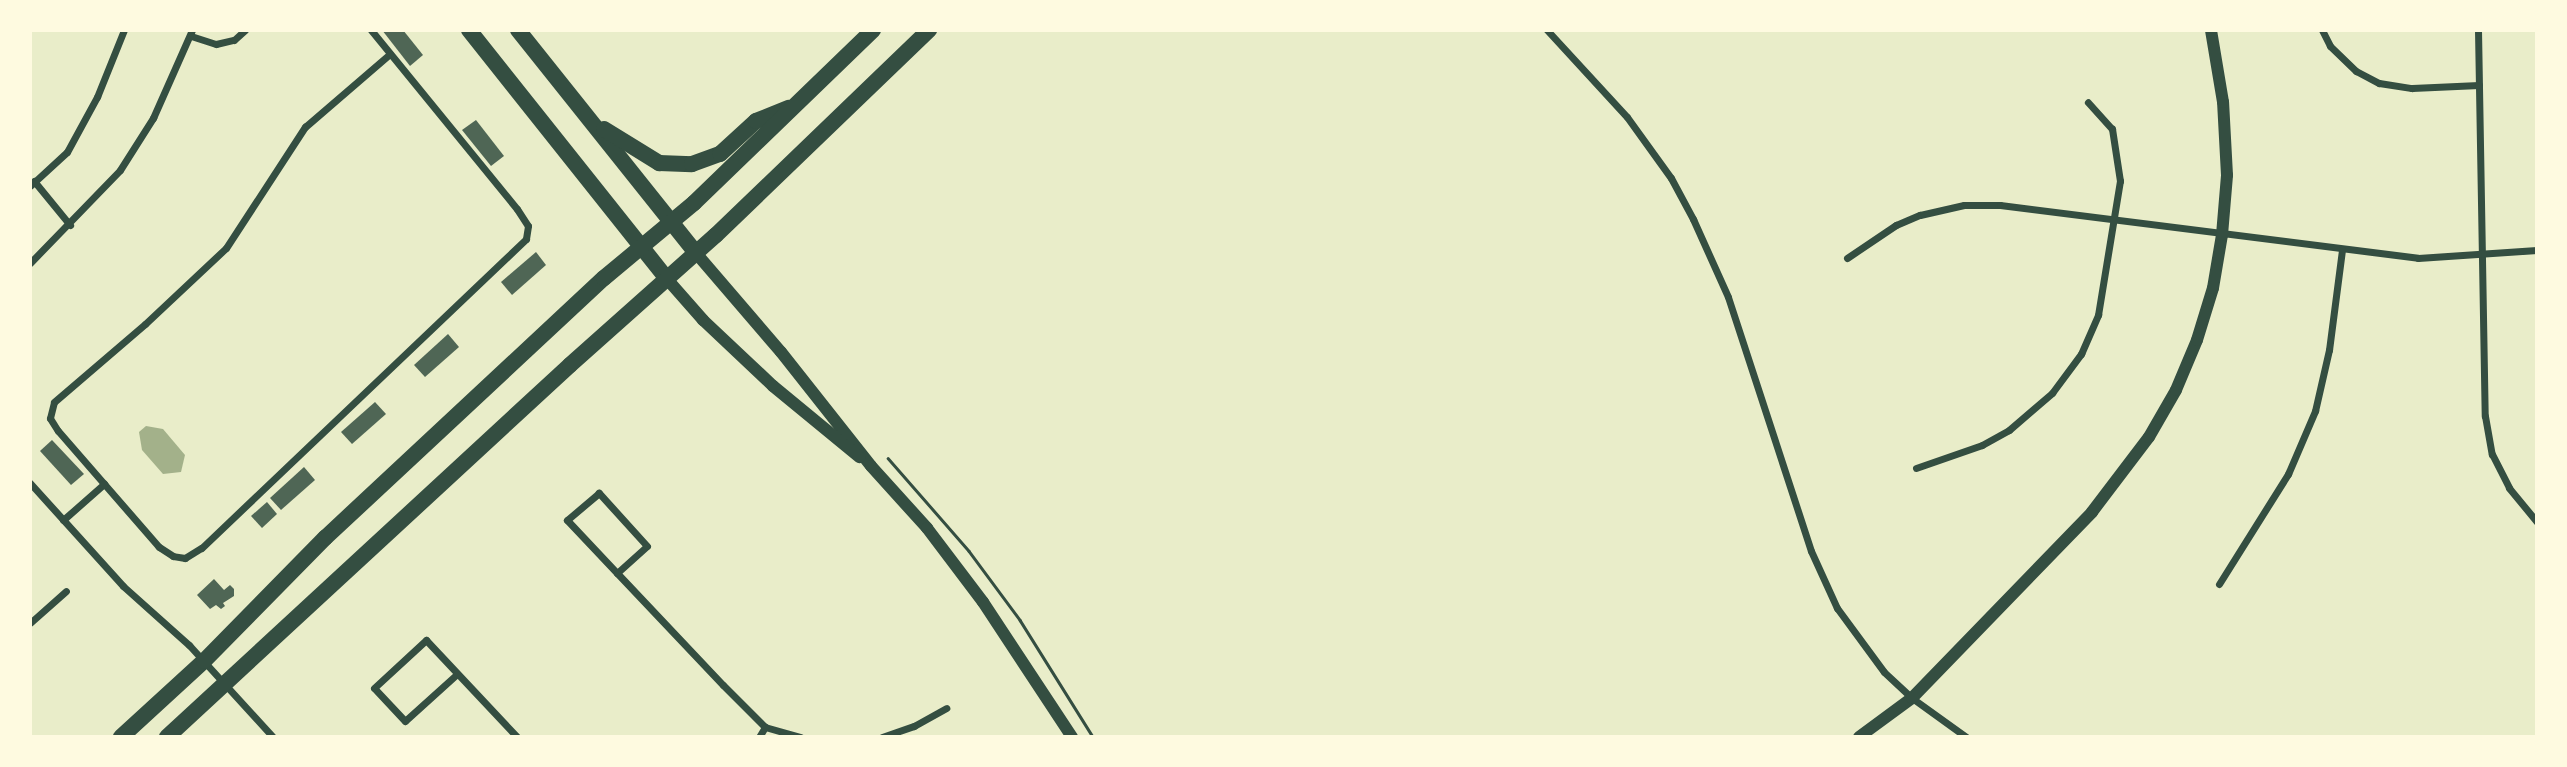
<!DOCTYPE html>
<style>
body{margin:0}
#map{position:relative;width:2567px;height:767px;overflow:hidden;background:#e9edc9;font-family:"PT Sans",sans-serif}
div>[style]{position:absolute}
.water>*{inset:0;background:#a3b18a}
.building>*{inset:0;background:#4f6655}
.path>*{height:2.5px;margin:-1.25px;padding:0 1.25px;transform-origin:1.25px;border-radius:1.25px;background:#344e41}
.minor>*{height:7px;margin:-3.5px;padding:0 3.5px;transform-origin:3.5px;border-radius:3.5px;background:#344e41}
.tertiary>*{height:12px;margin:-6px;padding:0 6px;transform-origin:6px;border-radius:6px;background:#344e41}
.primary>*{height:16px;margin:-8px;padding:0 8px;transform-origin:8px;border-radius:8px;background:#344e41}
span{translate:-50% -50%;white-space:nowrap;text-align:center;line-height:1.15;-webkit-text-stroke:6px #fefae0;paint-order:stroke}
.frame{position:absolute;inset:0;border:32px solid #fefae0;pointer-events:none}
</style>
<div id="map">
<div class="water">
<div style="clip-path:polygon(146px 426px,163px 429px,185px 455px,181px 472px,163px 474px,142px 450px,139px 432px)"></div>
</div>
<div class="building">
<div style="clip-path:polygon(382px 30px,403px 30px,423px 55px,410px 66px)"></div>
<div style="clip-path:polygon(476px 120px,504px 156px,491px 166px,462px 130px)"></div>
<div style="clip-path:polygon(536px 252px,546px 265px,512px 295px,501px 282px)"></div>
<div style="clip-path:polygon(448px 334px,459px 347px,425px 377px,414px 365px)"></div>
<div style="clip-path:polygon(375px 402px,386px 414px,352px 444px,341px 432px)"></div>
<div style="clip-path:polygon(52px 440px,84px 474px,71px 485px,40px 451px)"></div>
<div style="clip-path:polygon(304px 467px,315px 480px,281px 510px,270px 498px)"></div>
<div style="clip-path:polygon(267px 502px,277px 514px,262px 528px,251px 516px)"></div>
<div style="clip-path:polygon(214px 579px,224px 590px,230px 585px,234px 589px,234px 596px,223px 603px,225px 606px,221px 609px,216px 605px,210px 609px,197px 595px)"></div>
</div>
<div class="path">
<div style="left:888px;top:458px;width:123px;rotate:48.9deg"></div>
<div style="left:969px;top:551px;width:86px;rotate:53.5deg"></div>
<div style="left:1020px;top:620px;width:138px;rotate:58deg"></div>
</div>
<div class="minor">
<div style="left:371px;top:30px;width:231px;rotate:50.8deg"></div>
<div style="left:517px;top:209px;width:20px;rotate:57deg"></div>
<div style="left:528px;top:226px;width:13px;rotate:99deg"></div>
<div style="left:526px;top:239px;width:448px;rotate:136.4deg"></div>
<div style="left:201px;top:548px;width:19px;rotate:148deg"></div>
<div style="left:185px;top:558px;width:12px;rotate:-171deg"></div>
<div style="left:173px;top:556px;width:17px;rotate:-147deg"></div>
<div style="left:159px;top:547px;width:154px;rotate:-131deg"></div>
<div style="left:58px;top:431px;width:15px;rotate:-122deg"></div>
<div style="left:50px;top:418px;width:16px;rotate:-76deg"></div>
<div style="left:54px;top:402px;width:120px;rotate:-40.6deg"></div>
<div style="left:145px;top:324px;width:111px;rotate:-43.2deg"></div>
<div style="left:226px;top:248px;width:145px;rotate:-56.9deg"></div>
<div style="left:305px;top:127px;width:112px;rotate:-40.7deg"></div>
<div style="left:1547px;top:30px;width:118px;rotate:47.4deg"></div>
<div style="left:1627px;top:117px;width:75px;rotate:54.2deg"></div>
<div style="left:1671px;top:178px;width:47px;rotate:61.8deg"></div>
<div style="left:1693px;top:219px;width:85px;rotate:65.8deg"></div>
<div style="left:1728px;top:297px;width:267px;rotate:71.9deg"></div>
<div style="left:1811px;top:551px;width:63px;rotate:65.5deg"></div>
<div style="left:1837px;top:608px;width:79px;rotate:53.7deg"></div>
<div style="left:1884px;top:672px;width:38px;rotate:43deg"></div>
<div style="left:1912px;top:698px;width:67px;rotate:35.8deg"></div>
<div style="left:2322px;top:30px;width:18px;rotate:63deg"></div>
<div style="left:2330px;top:46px;width:36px;rotate:44deg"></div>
<div style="left:2356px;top:71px;width:26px;rotate:28deg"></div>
<div style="left:2379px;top:83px;width:33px;rotate:9deg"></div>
<div style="left:2412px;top:88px;width:67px;rotate:-2.6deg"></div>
<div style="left:2478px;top:30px;width:386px;rotate:89deg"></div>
<div style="left:2485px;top:416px;width:39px;rotate:80deg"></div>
<div style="left:2492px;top:454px;width:38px;rotate:63deg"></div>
<div style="left:2509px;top:488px;width:44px;rotate:50.5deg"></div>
<div style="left:191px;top:36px;width:26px;rotate:18deg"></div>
<div style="left:216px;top:44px;width:18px;rotate:-13deg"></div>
<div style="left:234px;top:40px;width:15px;rotate:-42deg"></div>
<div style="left:34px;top:181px;width:57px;rotate:50.7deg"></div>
<div style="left:30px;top:186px;width:50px;rotate:-42.6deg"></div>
<div style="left:67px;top:152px;width:63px;rotate:-61.4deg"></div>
<div style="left:97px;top:97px;width:72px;rotate:-68.1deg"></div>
<div style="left:1847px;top:258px;width:59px;rotate:-34deg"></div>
<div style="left:1896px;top:225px;width:26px;rotate:-23deg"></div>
<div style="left:1920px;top:215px;width:45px;rotate:-12.8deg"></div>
<div style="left:1964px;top:205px;width:36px"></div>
<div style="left:2000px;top:205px;width:421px;rotate:7.2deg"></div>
<div style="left:2418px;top:258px;width:119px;rotate:-3.8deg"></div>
<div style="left:30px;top:263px;width:129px;rotate:-45.9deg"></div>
<div style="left:120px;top:170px;width:62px;rotate:-57.6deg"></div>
<div style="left:153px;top:118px;width:96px;rotate:-66.1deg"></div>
<div style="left:1916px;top:468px;width:70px;rotate:-19.2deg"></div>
<div style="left:1982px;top:445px;width:31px;rotate:-29deg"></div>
<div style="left:2009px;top:430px;width:57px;rotate:-40.7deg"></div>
<div style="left:2052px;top:393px;width:49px;rotate:-53.4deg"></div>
<div style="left:2081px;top:354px;width:43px;rotate:-66.4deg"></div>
<div style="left:2098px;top:315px;width:136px;rotate:-80.7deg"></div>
<div style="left:2120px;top:181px;width:53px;rotate:-98.7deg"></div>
<div style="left:2112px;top:129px;width:36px;rotate:-132deg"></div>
<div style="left:30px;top:483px;width:139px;rotate:47.9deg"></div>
<div style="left:123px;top:586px;width:89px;rotate:41.8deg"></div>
<div style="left:189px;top:645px;width:125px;rotate:47.6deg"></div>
<div style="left:63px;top:520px;width:55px;rotate:-41.3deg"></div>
<div style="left:617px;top:573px;width:40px;rotate:-42deg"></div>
<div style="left:647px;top:546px;width:72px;rotate:-132.2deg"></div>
<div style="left:599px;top:493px;width:42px;rotate:139.8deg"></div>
<div style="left:567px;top:520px;width:73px;rotate:46.7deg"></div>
<div style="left:617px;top:573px;width:154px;rotate:46.6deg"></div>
<div style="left:723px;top:685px;width:59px;rotate:45deg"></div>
<div style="left:765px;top:727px;width:37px;rotate:16deg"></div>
<div style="left:2219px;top:584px;width:130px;rotate:-57.9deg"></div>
<div style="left:2288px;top:474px;width:69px;rotate:-66.8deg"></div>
<div style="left:2315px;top:411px;width:63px;rotate:-77.1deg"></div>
<div style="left:2329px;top:350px;width:101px;rotate:-82.6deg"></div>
<div style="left:30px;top:623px;width:48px;rotate:-41.6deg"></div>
<div style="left:457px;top:674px;width:70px;rotate:137.9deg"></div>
<div style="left:405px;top:721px;width:45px;rotate:-133.2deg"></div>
<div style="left:374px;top:688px;width:71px;rotate:-42.7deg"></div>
<div style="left:426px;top:640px;width:133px;rotate:46.8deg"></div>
<div style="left:759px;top:737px;width:12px;rotate:-59deg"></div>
<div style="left:882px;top:737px;width:34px;rotate:-19deg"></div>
<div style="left:914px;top:726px;width:37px;rotate:-29deg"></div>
</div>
<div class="tertiary">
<div style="left:696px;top:253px;width:130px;rotate:49.4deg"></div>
<div style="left:781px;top:352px;width:145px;rotate:51.7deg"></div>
<div style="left:871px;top:466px;width:84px;rotate:47.9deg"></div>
<div style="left:927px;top:528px;width:93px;rotate:52.9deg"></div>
<div style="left:983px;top:602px;width:162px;rotate:56.6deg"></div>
<div style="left:667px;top:279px;width:55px;rotate:48.7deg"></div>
<div style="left:703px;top:320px;width:96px;rotate:43.3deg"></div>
<div style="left:773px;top:386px;width:112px;rotate:39.5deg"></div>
<div style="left:1859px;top:737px;width:66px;rotate:-36.3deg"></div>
<div style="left:1912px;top:698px;width:259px;rotate:-45.9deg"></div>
<div style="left:2092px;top:512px;width:94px;rotate:-52.8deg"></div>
<div style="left:2149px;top:437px;width:54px;rotate:-60.1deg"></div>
<div style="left:2176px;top:390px;width:54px;rotate:-67.2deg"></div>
<div style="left:2197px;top:340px;width:54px;rotate:-72.9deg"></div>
<div style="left:2213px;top:288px;width:54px;rotate:-80.4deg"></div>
<div style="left:2222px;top:235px;width:60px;rotate:-85.2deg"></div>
<div style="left:2227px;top:175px;width:73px;rotate:-93.1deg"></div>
<div style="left:2223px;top:102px;width:73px;rotate:-99.5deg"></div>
</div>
<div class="primary">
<div style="left:469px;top:30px;width:318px;rotate:51.5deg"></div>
<div style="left:518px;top:30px;width:285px;rotate:51.4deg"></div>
<div style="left:604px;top:129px;width:65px;rotate:31.7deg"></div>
<div style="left:659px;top:163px;width:33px;rotate:2deg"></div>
<div style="left:692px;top:164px;width:30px;rotate:-20deg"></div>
<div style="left:720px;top:154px;width:49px;rotate:-42.5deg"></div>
<div style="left:756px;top:121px;width:35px;rotate:-22deg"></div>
<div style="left:121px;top:737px;width:113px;rotate:-42.5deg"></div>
<div style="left:204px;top:661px;width:173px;rotate:-45.5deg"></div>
<div style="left:325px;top:538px;width:381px;rotate:-43deg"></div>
<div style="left:604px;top:278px;width:117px;rotate:-39.8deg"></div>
<div style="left:694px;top:203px;width:249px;rotate:-44deg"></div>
<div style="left:167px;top:737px;width:548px;rotate:-42.71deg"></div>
<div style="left:570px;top:365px;width:195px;rotate:-41.7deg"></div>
<div style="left:716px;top:235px;width:296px;rotate:-43.9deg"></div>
</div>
<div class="frame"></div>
</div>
